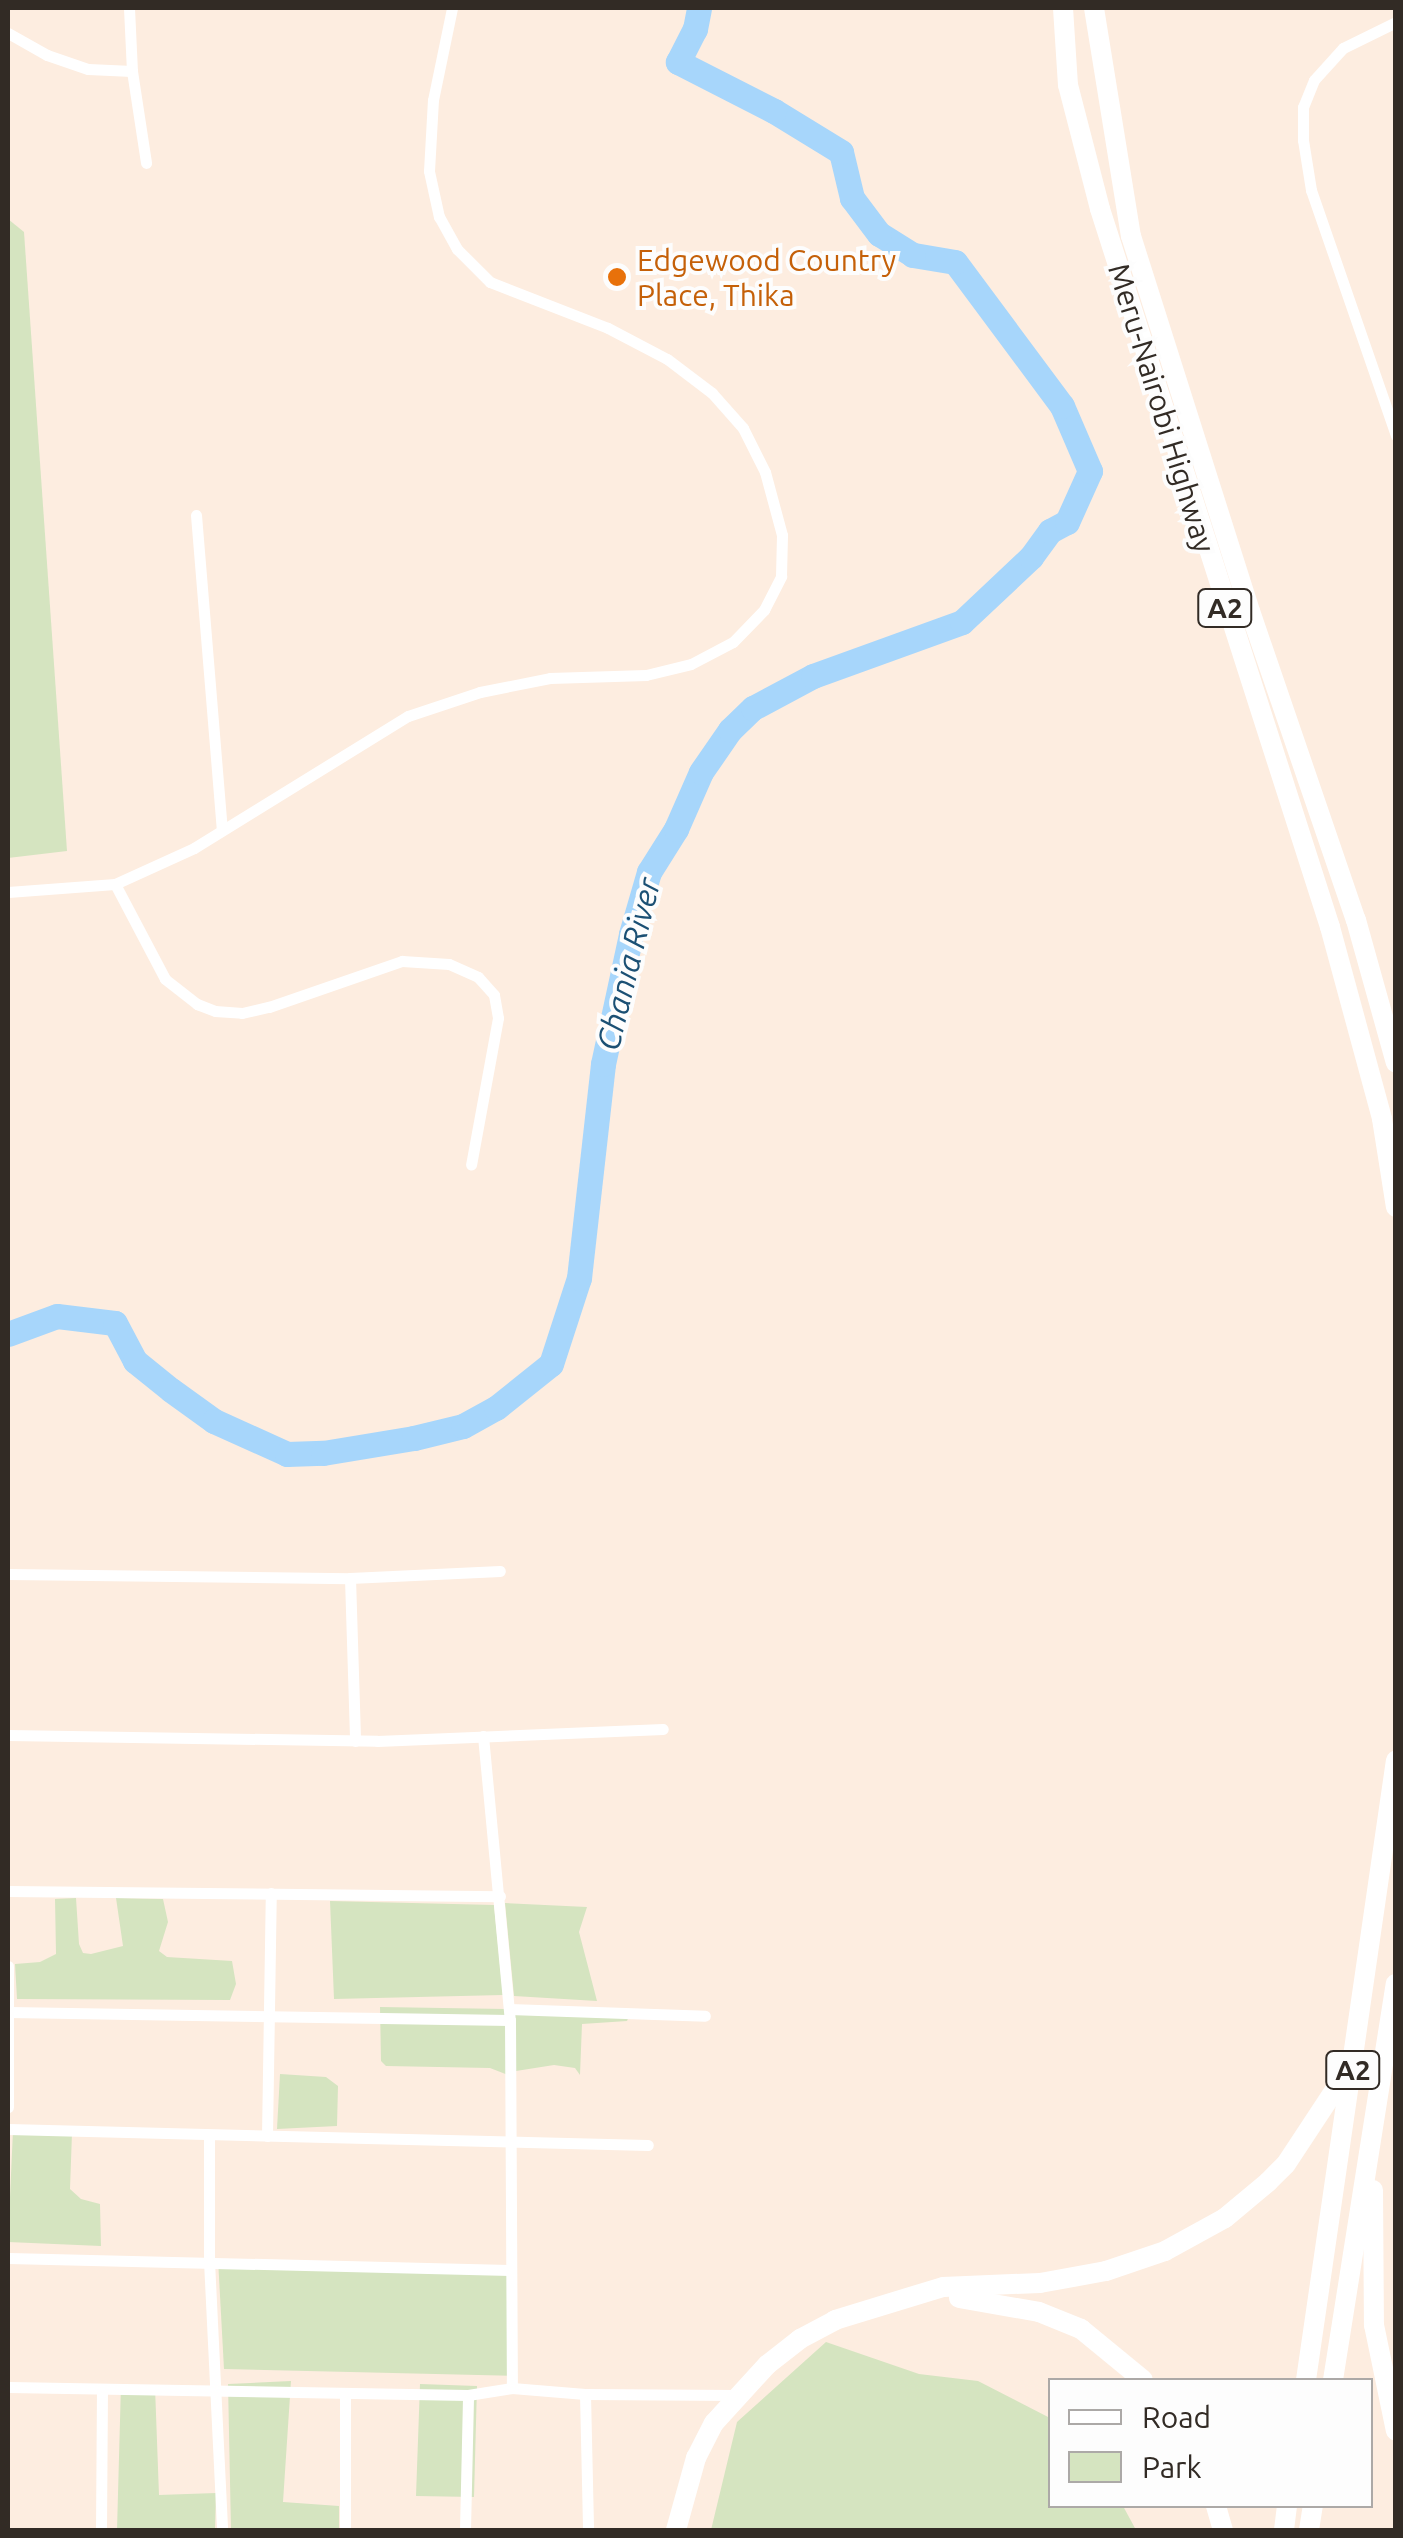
<!DOCTYPE html>
<style>
body{margin:0}
#map{position:relative;width:1403px;height:2538px;overflow:hidden;background:#fdede0;font-family:Ubuntu,sans-serif}
div>[style]{position:absolute}
.green>*{inset:0;background:#d5e4c0}
.river>*{height:25px;margin:-12.5px;padding:0 12.5px;transform-origin:12.5px;border-radius:12.5px;background:#a7d6fb}
.street>*{height:11px;margin:-5.5px;padding:0 5.5px;transform-origin:5.5px;border-radius:5.5px;background:#fff}
.highway>*{height:20px;margin:-10px;padding:0 10px;transform-origin:10px;border-radius:10px;background:#fff}
.dots>*{width:28px;height:28px;translate:-50% -50%;box-sizing:border-box;border:5px solid #fdfdfd;border-radius:50%}
span{translate:-50% -50%;white-space:nowrap;text-align:center;line-height:1.15;-webkit-text-stroke:8px #fdfdfd;paint-order:stroke}
.shield-label span{padding:2px 8px;background:#fdfdfd;border:2px solid;border-radius:8px;-webkit-text-stroke-width:0}
.shield-label{font-size:28px;color:#322b25;font-weight:700}
.food-label{font-size:30px;color:#c56008}
.left{translate:0 -50%;text-align:left}
.street-label{font-size:30px;color:#322b25}
.water-label{font-size:32px;color:#1b5074;font-style:italic}
.frame{position:absolute;inset:0;border:10px solid #322b25;pointer-events:none}
.legend{position:absolute;left:1048px;top:2378px;width:325px;height:130px;box-sizing:border-box;background:#fdfdfd;border:2px solid #aca9a7;margin:0;padding:12px 18px;list-style:none;font-size:30px;color:#322b25}
.legend li{display:flex;align-items:center;gap:20px;height:50px}
.legend b{width:50px;border:2px solid #aca9a7}
</style>
<div id="map">
<div class="green">
<div style="clip-path:polygon(8px 219px,24px 232px,67px 851px,8px 858px)"></div>
<div style="clip-path:polygon(76px 1898px,79px 1944px,83px 1953px,91px 1954px,123px 1946px,116px 1898px,163px 1899px,168px 1922px,159px 1951px,167px 1957px,232px 1961px,236px 1984px,230px 2000px,17px 1999px,15px 1964px,40px 1962px,56px 1954px,55px 1899px)"></div>
<div style="clip-path:polygon(330px 1901px,494px 1905px,503px 1995px,334px 1999px)"></div>
<div style="clip-path:polygon(505px 1903px,587px 1907px,579px 1932px,597px 2001px,514px 1996px)"></div>
<div style="clip-path:polygon(380px 2007px,506px 2009px,508px 2075px,490px 2068px,386px 2066px,381px 2061px)"></div>
<div style="clip-path:polygon(513px 2008px,632px 2009px,627px 2021px,582px 2024px,580px 2075px,575px 2068px,554px 2065px,516px 2071px)"></div>
<div style="clip-path:polygon(280px 2074px,326px 2077px,338px 2086px,337px 2126px,277px 2129px)"></div>
<div style="clip-path:polygon(13px 2130px,72px 2133px,70px 2189px,81px 2199px,100px 2204px,101px 2246px,8px 2242px)"></div>
<div style="clip-path:polygon(218px 2259px,514px 2272px,517px 2376px,224px 2369px)"></div>
<div style="clip-path:polygon(826px 2342px,919px 2374px,978px 2381px,1050px 2418px,1050px 2506px,1123px 2506px,1136px 2530px,711px 2530px,737px 2422px)"></div>
<div style="clip-path:polygon(291px 2381px,283px 2502px,339px 2506px,339px 2530px,231px 2530px,228px 2384px)"></div>
<div style="clip-path:polygon(121px 2384px,155px 2387px,159px 2495px,216px 2493px,215px 2530px,117px 2530px)"></div>
<div style="clip-path:polygon(420px 2384px,477px 2386px,474px 2497px,416px 2496px)"></div>
</div>
<div class="river">
<div style="left:8px;top:1334px;width:52px;rotate:-20.2deg"></div>
<div style="left:57px;top:1316px;width:58px;rotate:6.9deg"></div>
<div style="left:115px;top:1323px;width:43px;rotate:62.2deg"></div>
<div style="left:135px;top:1361px;width:46px;rotate:38.9deg"></div>
<div style="left:171px;top:1390px;width:53px;rotate:35.8deg"></div>
<div style="left:214px;top:1421px;width:80px;rotate:24.3deg"></div>
<div style="left:287px;top:1454px;width:36px;rotate:-2deg"></div>
<div style="left:323px;top:1453px;width:92px;rotate:-9.4deg"></div>
<div style="left:414px;top:1438px;width:50px;rotate:-13.8deg"></div>
<div style="left:463px;top:1426px;width:38px;rotate:-29deg"></div>
<div style="left:496px;top:1408px;width:70px;rotate:-38.7deg"></div>
<div style="left:551px;top:1364px;width:90px;rotate:-72deg"></div>
<div style="left:579px;top:1278px;width:215px;rotate:-83.6deg"></div>
<div style="left:603px;top:1064px;width:133px;rotate:-77.8deg"></div>
<div style="left:631px;top:934px;width:65px;rotate:-73.8deg"></div>
<div style="left:649px;top:872px;width:51px;rotate:-57.9deg"></div>
<div style="left:676px;top:829px;width:62px;rotate:-66.3deg"></div>
<div style="left:701px;top:772px;width:51px;rotate:-55.4deg"></div>
<div style="left:730px;top:730px;width:32px;rotate:-44deg"></div>
<div style="left:753px;top:708px;width:68px;rotate:-28.1deg"></div>
<div style="left:813px;top:676px;width:158px;rotate:-19.9deg"></div>
<div style="left:962px;top:622px;width:95px;rotate:-43.3deg"></div>
<div style="left:1031px;top:557px;width:32px;rotate:-54deg"></div>
<div style="left:1050px;top:531px;width:19px;rotate:-28deg"></div>
<div style="left:1067px;top:522px;width:56px;rotate:-65.7deg"></div>
<div style="left:1090px;top:471px;width:71px;rotate:-113.3deg"></div>
<div style="left:1062px;top:406px;width:179px;rotate:-126.6deg"></div>
<div style="left:955px;top:262px;width:43px;rotate:-170.5deg"></div>
<div style="left:913px;top:255px;width:40px;rotate:-148deg"></div>
<div style="left:879px;top:234px;width:45px;rotate:-126.9deg"></div>
<div style="left:852px;top:198px;width:47px;rotate:-103.4deg"></div>
<div style="left:841px;top:152px;width:79px;rotate:-148.5deg"></div>
<div style="left:774px;top:111px;width:108px;rotate:-153deg"></div>
<div style="left:678px;top:62px;width:37px;rotate:-63deg"></div>
<div style="left:695px;top:29px;width:21px;rotate:-79deg"></div>
</div>
<div class="street">
<div style="left:129px;top:8px;width:63px;rotate:87.3deg"></div>
<div style="left:132px;top:71px;width:93px;rotate:81.3deg"></div>
<div style="left:1396px;top:22px;width:59px;rotate:153.9deg"></div>
<div style="left:1343px;top:48px;width:43px;rotate:132.2deg"></div>
<div style="left:1314px;top:80px;width:29px;rotate:112deg"></div>
<div style="left:1303px;top:107px;width:33px;rotate:90deg"></div>
<div style="left:1303px;top:140px;width:51px;rotate:80.9deg"></div>
<div style="left:1311px;top:190px;width:260px;rotate:70.9deg"></div>
<div style="left:8px;top:33px;width:45px;rotate:29.4deg"></div>
<div style="left:47px;top:55px;width:43px;rotate:18.9deg"></div>
<div style="left:88px;top:69px;width:44px;rotate:2.6deg"></div>
<div style="left:196px;top:515px;width:316px;rotate:85.3deg"></div>
<div style="left:115px;top:884px;width:107px;rotate:62.2deg"></div>
<div style="left:165px;top:979px;width:41px;rotate:38deg"></div>
<div style="left:197px;top:1004px;width:19px;rotate:21deg"></div>
<div style="left:215px;top:1011px;width:27px;rotate:4deg"></div>
<div style="left:242px;top:1013px;width:28px;rotate:-13deg"></div>
<div style="left:269px;top:1007px;width:141px;rotate:-19.1deg"></div>
<div style="left:402px;top:961px;width:47px;rotate:3.7deg"></div>
<div style="left:449px;top:964px;width:32px;rotate:24deg"></div>
<div style="left:478px;top:977px;width:24px;rotate:48deg"></div>
<div style="left:494px;top:995px;width:23px;rotate:80deg"></div>
<div style="left:498px;top:1018px;width:149px;rotate:100.4deg"></div>
<div style="left:8px;top:892px;width:107px;rotate:-4.3deg"></div>
<div style="left:115px;top:884px;width:87px;rotate:-24.5deg"></div>
<div style="left:194px;top:848px;width:251px;rotate:-31.7deg"></div>
<div style="left:408px;top:716px;width:76px;rotate:-18.4deg"></div>
<div style="left:480px;top:692px;width:71px;rotate:-11.3deg"></div>
<div style="left:550px;top:678px;width:96px;rotate:-1.8deg"></div>
<div style="left:646px;top:675px;width:46px;rotate:-13.7deg"></div>
<div style="left:691px;top:664px;width:47px;rotate:-27.6deg"></div>
<div style="left:733px;top:642px;width:45px;rotate:-45.9deg"></div>
<div style="left:764px;top:610px;width:38px;rotate:-63deg"></div>
<div style="left:781px;top:576px;width:41px;rotate:-88.6deg"></div>
<div style="left:782px;top:535px;width:65px;rotate:-105.1deg"></div>
<div style="left:765px;top:472px;width:49px;rotate:-116.6deg"></div>
<div style="left:743px;top:428px;width:47px;rotate:-131.5deg"></div>
<div style="left:712px;top:393px;width:56px;rotate:-142.9deg"></div>
<div style="left:667px;top:359px;width:67px;rotate:-152.3deg"></div>
<div style="left:608px;top:328px;width:127px;rotate:-158.7deg"></div>
<div style="left:490px;top:282px;width:47px;rotate:-135deg"></div>
<div style="left:457px;top:249px;width:37px;rotate:-119deg"></div>
<div style="left:439px;top:217px;width:47px;rotate:-102.3deg"></div>
<div style="left:429px;top:171px;width:71px;rotate:-86.8deg"></div>
<div style="left:433px;top:100px;width:94px;rotate:-78.3deg"></div>
<div style="left:8px;top:1574px;width:342px;rotate:0.7deg"></div>
<div style="left:350px;top:1578px;width:163px;rotate:88.2deg"></div>
<div style="left:350px;top:1578px;width:150px;rotate:-2.7deg"></div>
<div style="left:8px;top:1735px;width:369px;rotate:0.9deg"></div>
<div style="left:377px;top:1741px;width:286px;rotate:-2.4deg"></div>
<div style="left:483px;top:1736px;width:285px;rotate:84.6deg"></div>
<div style="left:510px;top:2020px;width:368px;rotate:89.7deg"></div>
<div style="left:8px;top:1891px;width:492px;rotate:0.6deg"></div>
<div style="left:8px;top:1966px;width:141px;rotate:90deg"></div>
<div style="left:509px;top:2009px;width:196px;rotate:2deg"></div>
<div style="left:8px;top:2012px;width:502px;rotate:0.91deg"></div>
<div style="left:8px;top:2129px;width:640px;rotate:1.43deg"></div>
<div style="left:267px;top:2136px;width:243px;rotate:-89.1deg"></div>
<div style="left:209px;top:2137px;width:124px;rotate:90deg"></div>
<div style="left:209px;top:2261px;width:269px;rotate:87.2deg"></div>
<div style="left:8px;top:2258px;width:503px;rotate:1.37deg"></div>
<div style="left:8px;top:2387px;width:460px;rotate:1deg"></div>
<div style="left:468px;top:2395px;width:45px;rotate:-9deg"></div>
<div style="left:512px;top:2388px;width:73px;rotate:4.7deg"></div>
<div style="left:585px;top:2394px;width:152px;rotate:0.4deg"></div>
<div style="left:585px;top:2394px;width:136px;rotate:88.7deg"></div>
<div style="left:101px;top:2530px;width:139px;rotate:-89.6deg"></div>
<div style="left:345px;top:2530px;width:136px;rotate:-90deg"></div>
<div style="left:465px;top:2530px;width:135px;rotate:-88.7deg"></div>
</div>
<div class="highway">
<div style="left:1063px;top:8px;width:77px;rotate:86.3deg"></div>
<div style="left:1068px;top:85px;width:128px;rotate:75.5deg"></div>
<div style="left:1100px;top:209px;width:754px;rotate:72.24deg"></div>
<div style="left:1330px;top:927px;width:199px;rotate:74.8deg"></div>
<div style="left:1382px;top:1119px;width:89px;rotate:81deg"></div>
<div style="left:1094px;top:8px;width:231px;rotate:80.8deg"></div>
<div style="left:1131px;top:236px;width:393px;rotate:72.4deg"></div>
<div style="left:1250px;top:611px;width:327px;rotate:71.1deg"></div>
<div style="left:1356px;top:920px;width:148px;rotate:74.4deg"></div>
<div style="left:1373px;top:2190px;width:135px;rotate:89.6deg"></div>
<div style="left:1374px;top:2325px;width:108px;rotate:78.3deg"></div>
<div style="left:959px;top:2298px;width:81px;rotate:9.9deg"></div>
<div style="left:1039px;top:2312px;width:45px;rotate:22deg"></div>
<div style="left:1081px;top:2329px;width:80px;rotate:39.4deg"></div>
<div style="left:1306px;top:2380px;width:626px;rotate:-81.74deg"></div>
<div style="left:1333px;top:2380px;width:401px;rotate:-81deg"></div>
<div style="left:1216px;top:2506px;width:25px;rotate:74deg"></div>
<div style="left:676px;top:2530px;width:75px;rotate:-74.5deg"></div>
<div style="left:696px;top:2458px;width:39px;rotate:-63deg"></div>
<div style="left:714px;top:2423px;width:79px;rotate:-47.6deg"></div>
<div style="left:767px;top:2365px;width:42px;rotate:-38.2deg"></div>
<div style="left:800px;top:2339px;width:40px;rotate:-28deg"></div>
<div style="left:835px;top:2320px;width:113px;rotate:-17deg"></div>
<div style="left:943px;top:2287px;width:97px;rotate:-2.4deg"></div>
<div style="left:1040px;top:2283px;width:67px;rotate:-10.3deg"></div>
<div style="left:1106px;top:2271px;width:62px;rotate:-18.7deg"></div>
<div style="left:1165px;top:2251px;width:68px;rotate:-28.8deg"></div>
<div style="left:1225px;top:2218px;width:56px;rotate:-39.9deg"></div>
<div style="left:1268px;top:2182px;width:25px;rotate:-45deg"></div>
<div style="left:1286px;top:2164px;width:123px;rotate:-56.6deg"></div>
<div style="left:1284px;top:2530px;width:24px;rotate:-83deg"></div>
<div style="left:1309px;top:2530px;width:24px;rotate:-81deg"></div>
</div>
<div class="dots">
<div style="left:617px;top:277px;background:#e8710a"></div>
</div>
<div class="shield-label">
<span style="left:1225px;top:608px">A2</span>
<span style="left:1353px;top:2070px">A2</span>
</div>
<div class="food-label">
<span class="left" style="left:637px;top:277px">Edgewood Country<br>Place, Thika</span>
</div>
<div class="street-label">
<span style="left:1162px;top:408px;rotate:73deg">Meru-Nairobi Highway</span>
</div>
<div class="water-label">
<span style="left:628px;top:964px;rotate:-76deg">Chania River</span>
</div>
<div class="frame"></div>
<ul class="legend">
<li><b style="height:12px;background:#fff"></b>Road</li>
<li><b style="height:28px;background:#d5e4c0"></b>Park</li>
</ul>
</div>
